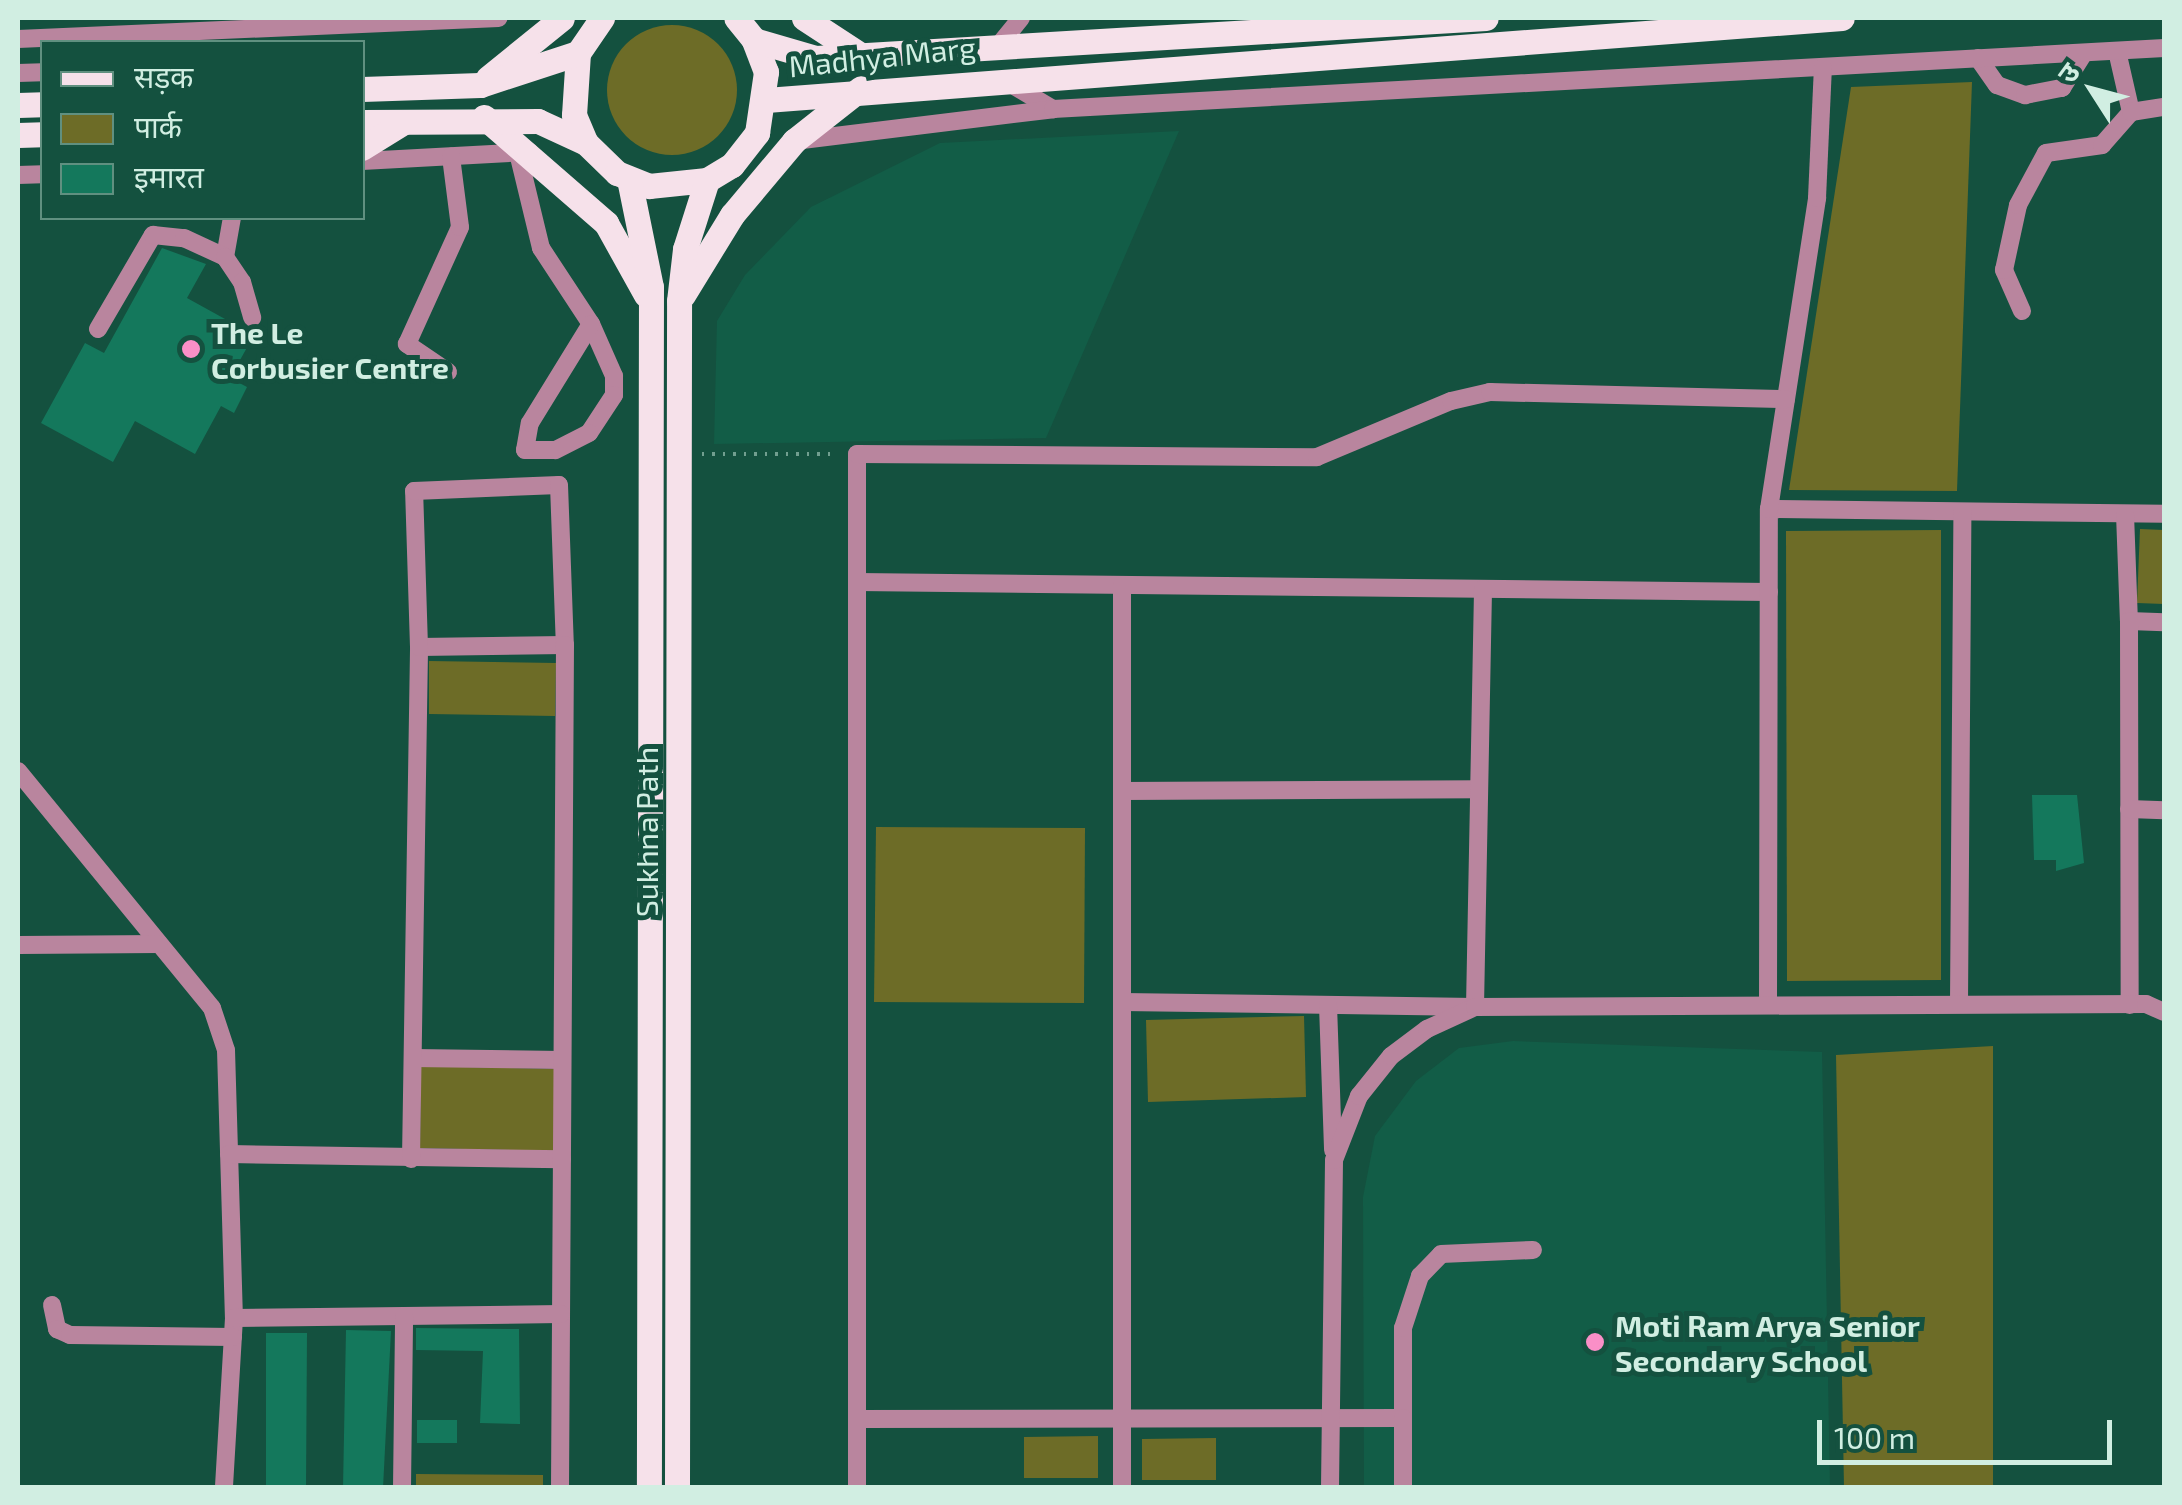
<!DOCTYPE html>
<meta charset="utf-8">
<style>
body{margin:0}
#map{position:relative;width:2182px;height:1505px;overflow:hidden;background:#14513f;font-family:"Exo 2","Noto Sans Devanagari",sans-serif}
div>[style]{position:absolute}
.built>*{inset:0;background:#125d47}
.green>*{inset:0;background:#6d6c27}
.round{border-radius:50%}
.building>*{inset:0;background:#14785c}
.path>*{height:4px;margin-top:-2px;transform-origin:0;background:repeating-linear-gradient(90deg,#729f90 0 2.5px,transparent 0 10.5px)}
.minor>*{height:18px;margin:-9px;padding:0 9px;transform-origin:9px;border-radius:9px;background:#b9859e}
.major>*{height:25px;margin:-12.5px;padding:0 12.5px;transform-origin:12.5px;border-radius:12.5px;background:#f6e1ea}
.dots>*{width:28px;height:28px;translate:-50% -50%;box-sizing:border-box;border:5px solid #14513f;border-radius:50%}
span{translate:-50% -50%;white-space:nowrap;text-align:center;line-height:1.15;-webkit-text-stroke:10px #14513f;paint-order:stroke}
.street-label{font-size:30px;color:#d1eee2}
.poi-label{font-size:30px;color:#d1eee2;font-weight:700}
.left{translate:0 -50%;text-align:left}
.frame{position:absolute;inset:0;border:20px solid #d1eee2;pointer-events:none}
.legend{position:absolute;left:40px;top:40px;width:325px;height:180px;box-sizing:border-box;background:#14513f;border:2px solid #609080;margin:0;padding:12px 18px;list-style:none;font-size:30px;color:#d1eee2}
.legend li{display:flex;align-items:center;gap:20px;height:50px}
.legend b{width:50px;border:2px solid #609080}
.north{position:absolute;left:2042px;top:40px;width:100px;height:100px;-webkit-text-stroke:8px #14513f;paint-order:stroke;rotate:306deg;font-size:28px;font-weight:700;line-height:40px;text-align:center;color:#d1eee2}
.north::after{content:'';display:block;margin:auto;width:35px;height:45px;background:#d1eee2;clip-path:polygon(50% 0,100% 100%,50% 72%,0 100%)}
.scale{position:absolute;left:1817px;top:1420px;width:295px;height:45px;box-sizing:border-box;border:5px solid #d1eee2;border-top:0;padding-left:12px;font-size:30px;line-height:35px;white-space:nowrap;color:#d1eee2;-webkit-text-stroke:8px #14513f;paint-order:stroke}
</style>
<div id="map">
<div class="built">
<div style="clip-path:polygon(1179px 131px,1046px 438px,714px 444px,717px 321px,745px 275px,811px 207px,940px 143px)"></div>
<div style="clip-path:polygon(1513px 1041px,1822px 1052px,1830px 1487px,1364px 1488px,1363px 1197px,1375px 1136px,1416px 1081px,1459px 1048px)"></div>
</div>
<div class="green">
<div class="round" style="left:607px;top:25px;width:130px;height:130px"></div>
<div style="clip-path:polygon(1972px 82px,1957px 491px,1789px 490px,1851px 87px)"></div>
<div style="clip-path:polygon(2140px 529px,2164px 530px,2164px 604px,2137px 603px)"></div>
<div style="clip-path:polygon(1941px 530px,1941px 980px,1787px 981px,1786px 531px)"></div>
<div style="clip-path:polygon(429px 661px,556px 663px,555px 716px,429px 714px)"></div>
<div style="clip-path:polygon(876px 827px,1085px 828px,1084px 1003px,874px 1002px)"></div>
<div style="clip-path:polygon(1304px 1016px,1306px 1097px,1148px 1102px,1146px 1020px)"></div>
<div style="clip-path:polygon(1993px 1046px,1993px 1487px,1844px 1487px,1836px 1055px)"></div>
<div style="clip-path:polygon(421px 1066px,556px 1069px,554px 1151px,420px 1148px)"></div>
<div style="clip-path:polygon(1098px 1436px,1098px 1478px,1024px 1478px,1024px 1437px)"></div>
<div style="clip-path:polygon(1216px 1438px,1216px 1480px,1142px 1480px,1142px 1439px)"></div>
<div style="clip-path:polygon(416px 1474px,543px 1475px,543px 1487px,416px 1487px)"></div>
</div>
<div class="building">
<div style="clip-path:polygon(162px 248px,206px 264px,187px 298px,254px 335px,230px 378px,247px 387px,234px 413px,221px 406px,195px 454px,135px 421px,113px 462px,41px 423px,85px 343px,104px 353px)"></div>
<div style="clip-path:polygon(2032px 795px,2077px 795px,2084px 863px,2056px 871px,2056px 860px,2034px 860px)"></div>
<div style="clip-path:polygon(416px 1328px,519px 1329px,520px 1424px,480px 1423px,483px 1351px,416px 1350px)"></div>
<div style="clip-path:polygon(346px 1330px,391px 1331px,383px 1488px,343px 1488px)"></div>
<div style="clip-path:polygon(266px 1333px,307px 1333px,306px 1488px,266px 1488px)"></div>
<div style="clip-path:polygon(417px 1420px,457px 1420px,457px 1443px,417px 1443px)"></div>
</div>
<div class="path">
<div style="left:702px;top:454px;width:136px"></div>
</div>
<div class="minor">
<div style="left:18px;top:39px;width:481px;rotate:-2.5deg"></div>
<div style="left:995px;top:50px;width:41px;rotate:-50.9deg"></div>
<div style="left:2117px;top:51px;width:63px;rotate:77.1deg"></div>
<div style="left:1978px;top:58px;width:33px;rotate:55deg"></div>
<div style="left:1997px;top:85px;width:30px;rotate:20deg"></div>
<div style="left:2025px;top:95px;width:38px;rotate:-11deg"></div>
<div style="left:2062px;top:88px;width:41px;rotate:-57.8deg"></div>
<div style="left:18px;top:73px;width:24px;rotate:-2deg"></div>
<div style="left:1006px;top:81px;width:55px;rotate:30.8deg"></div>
<div style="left:794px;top:141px;width:261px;rotate:-7deg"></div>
<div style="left:1053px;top:109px;width:1113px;rotate:-3.14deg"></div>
<div style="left:518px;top:153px;width:98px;rotate:76.4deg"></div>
<div style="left:541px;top:248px;width:91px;rotate:56.7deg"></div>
<div style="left:591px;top:324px;width:57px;rotate:66.1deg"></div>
<div style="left:614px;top:376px;width:19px;rotate:90deg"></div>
<div style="left:614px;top:395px;width:45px;rotate:123.3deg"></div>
<div style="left:589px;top:433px;width:38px;rotate:153deg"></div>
<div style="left:555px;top:450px;width:30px;rotate:180deg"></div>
<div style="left:525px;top:450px;width:27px;rotate:-80deg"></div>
<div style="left:530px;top:423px;width:116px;rotate:-58.4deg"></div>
<div style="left:362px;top:161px;width:168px;rotate:-3.1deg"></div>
<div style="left:18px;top:175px;width:24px;rotate:-2deg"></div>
<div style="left:225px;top:257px;width:40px;rotate:-80deg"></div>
<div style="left:2022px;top:311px;width:45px;rotate:-113.7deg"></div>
<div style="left:2004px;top:270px;width:66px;rotate:-77.8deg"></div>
<div style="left:2018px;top:205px;width:59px;rotate:-61.7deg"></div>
<div style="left:2046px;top:153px;width:57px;rotate:-8.1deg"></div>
<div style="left:2102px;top:145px;width:44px;rotate:-48.7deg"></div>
<div style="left:2131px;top:112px;width:33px;rotate:-9deg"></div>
<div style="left:98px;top:329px;width:109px;rotate:-59.7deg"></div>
<div style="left:153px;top:235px;width:31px;rotate:6deg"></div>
<div style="left:184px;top:238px;width:45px;rotate:24.9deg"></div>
<div style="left:225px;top:257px;width:30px;rotate:56deg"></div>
<div style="left:242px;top:282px;width:37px;rotate:74deg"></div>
<div style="left:448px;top:372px;width:50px;rotate:-145.7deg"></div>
<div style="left:407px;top:344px;width:128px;rotate:-65.6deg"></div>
<div style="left:460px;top:227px;width:71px;rotate:-97.3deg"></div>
<div style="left:1769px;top:509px;width:395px;rotate:0.7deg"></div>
<div style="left:2125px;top:514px;width:107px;rotate:87.9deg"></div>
<div style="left:2129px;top:621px;width:35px;rotate:2deg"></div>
<div style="left:857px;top:582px;width:912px;rotate:0.63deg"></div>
<div style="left:2129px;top:621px;width:384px;rotate:89.9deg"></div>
<div style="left:419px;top:647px;width:146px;rotate:-0.8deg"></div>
<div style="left:18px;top:771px;width:306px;rotate:50.7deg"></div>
<div style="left:212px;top:1008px;width:44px;rotate:71.6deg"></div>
<div style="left:226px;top:1050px;width:268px;rotate:88.3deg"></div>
<div style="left:234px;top:1318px;width:170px;rotate:93.4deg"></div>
<div style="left:1122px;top:791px;width:357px;rotate:-0.3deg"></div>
<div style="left:2129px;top:809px;width:35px;rotate:2deg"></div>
<div style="left:18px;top:945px;width:141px;rotate:-0.4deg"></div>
<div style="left:1122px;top:1002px;width:353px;rotate:0.8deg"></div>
<div style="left:1475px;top:1007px;width:418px;rotate:-88.9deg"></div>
<div style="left:1768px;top:1002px;width:493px;rotate:-89.9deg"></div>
<div style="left:1769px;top:509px;width:315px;rotate:-81.2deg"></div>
<div style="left:1817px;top:198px;width:130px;rotate:-87.4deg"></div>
<div style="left:1959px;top:1003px;width:491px;rotate:-89.6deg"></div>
<div style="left:1328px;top:1005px;width:145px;rotate:88deg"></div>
<div style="left:413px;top:1058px;width:149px;rotate:0.8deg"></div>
<div style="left:229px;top:1154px;width:333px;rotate:0.9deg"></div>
<div style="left:411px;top:1159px;width:512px;rotate:-89.1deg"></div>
<div style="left:419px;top:647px;width:156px;rotate:-91.8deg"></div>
<div style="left:414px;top:491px;width:145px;rotate:-2.4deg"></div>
<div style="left:559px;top:485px;width:160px;rotate:87.9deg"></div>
<div style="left:565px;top:645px;width:843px;rotate:90.34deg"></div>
<div style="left:52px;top:1305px;width:25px;rotate:78deg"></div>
<div style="left:57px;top:1329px;width:14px;rotate:25deg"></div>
<div style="left:70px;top:1335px;width:163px;rotate:0.7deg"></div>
<div style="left:234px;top:1318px;width:327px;rotate:-0.7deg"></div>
<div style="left:1403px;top:1418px;width:90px;rotate:-90deg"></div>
<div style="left:1403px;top:1328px;width:55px;rotate:-71.9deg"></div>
<div style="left:1420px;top:1276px;width:30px;rotate:-46deg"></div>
<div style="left:1441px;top:1254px;width:92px;rotate:-2.5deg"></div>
<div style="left:857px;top:1419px;width:546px;rotate:-0.1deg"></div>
<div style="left:1403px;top:1418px;width:70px;rotate:90deg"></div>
<div style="left:402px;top:1488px;width:172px;rotate:-89.3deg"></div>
<div style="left:857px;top:1488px;width:1034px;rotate:-90deg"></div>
<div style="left:857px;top:454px;width:460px;rotate:0.4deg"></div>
<div style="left:1317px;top:457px;width:145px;rotate:-22.7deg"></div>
<div style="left:1451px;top:401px;width:40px;rotate:-13deg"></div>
<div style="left:1490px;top:392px;width:296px;rotate:1.4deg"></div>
<div style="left:1122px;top:1488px;width:903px;rotate:-90deg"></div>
<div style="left:1330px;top:1488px;width:328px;rotate:-89.3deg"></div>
<div style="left:1334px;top:1160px;width:69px;rotate:-68.7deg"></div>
<div style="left:1359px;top:1096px;width:51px;rotate:-51.3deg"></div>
<div style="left:1391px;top:1056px;width:45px;rotate:-36.9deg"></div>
<div style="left:1427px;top:1029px;width:53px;rotate:-24.6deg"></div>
<div style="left:1475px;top:1007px;width:671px;rotate:-0.26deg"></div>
<div style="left:2146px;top:1004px;width:20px;rotate:24deg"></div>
</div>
<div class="major">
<div style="left:602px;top:18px;width:42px;rotate:124.4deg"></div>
<div style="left:578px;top:53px;width:62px;rotate:93.7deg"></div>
<div style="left:574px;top:115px;width:30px;rotate:67deg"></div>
<div style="left:586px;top:143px;width:43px;rotate:44.1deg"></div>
<div style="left:617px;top:173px;width:35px;rotate:22deg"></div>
<div style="left:649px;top:186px;width:58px;rotate:-5.9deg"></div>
<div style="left:707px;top:180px;width:29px;rotate:-31deg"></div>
<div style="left:732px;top:165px;width:41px;rotate:-52deg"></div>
<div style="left:757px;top:133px;width:62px;rotate:-81.6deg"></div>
<div style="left:766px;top:72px;width:34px;rotate:-111deg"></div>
<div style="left:754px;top:40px;width:28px;rotate:-129deg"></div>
<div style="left:804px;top:18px;width:69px;rotate:33.2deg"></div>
<div style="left:754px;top:40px;width:65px;rotate:16.2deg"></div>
<div style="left:816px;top:58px;width:671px;rotate:-3.42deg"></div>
<div style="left:488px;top:78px;width:95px;rotate:-39deg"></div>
<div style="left:362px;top:89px;width:118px;rotate:-1.9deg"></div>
<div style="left:480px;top:85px;width:103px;rotate:-18.1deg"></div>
<div style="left:766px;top:100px;width:1079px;rotate:-4.36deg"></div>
<div style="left:18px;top:105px;width:24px;rotate:-2deg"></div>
<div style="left:484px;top:117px;width:162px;rotate:41deg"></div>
<div style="left:606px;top:223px;width:82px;rotate:60.9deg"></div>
<div style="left:362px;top:122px;width:176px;rotate:-0.3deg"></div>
<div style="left:538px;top:121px;width:53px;rotate:24.6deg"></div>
<div style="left:18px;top:135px;width:24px;rotate:-2deg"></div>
<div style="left:362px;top:148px;width:49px;rotate:-31.8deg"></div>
<div style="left:629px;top:179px;width:110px;rotate:78.5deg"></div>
<div style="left:651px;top:287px;width:1201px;rotate:90.1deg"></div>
<div style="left:683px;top:295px;width:94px;rotate:-58.5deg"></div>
<div style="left:732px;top:215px;width:97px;rotate:-50deg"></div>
<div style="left:794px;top:141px;width:85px;rotate:-38.3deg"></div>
<div style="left:677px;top:1488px;width:1187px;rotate:-89.9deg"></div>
<div style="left:679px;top:301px;width:52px;rotate:-83.4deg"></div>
<div style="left:685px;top:249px;width:72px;rotate:-72.3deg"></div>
</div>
<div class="dots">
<div style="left:191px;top:349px;background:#fa8fc7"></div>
<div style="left:1595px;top:1342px;background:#fa8fc7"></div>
</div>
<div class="street-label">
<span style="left:882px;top:56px;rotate:-6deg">Madhya Marg</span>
<span style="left:646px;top:832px;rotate:-90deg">Sukhna Path</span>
</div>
<div class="poi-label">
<span class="left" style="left:211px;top:349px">The Le<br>Corbusier Centre</span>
<span class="left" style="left:1615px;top:1342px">Moti Ram Arya Senior<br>Secondary School</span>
</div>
<div class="frame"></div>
<ul class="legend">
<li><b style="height:12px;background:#f6e1ea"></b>सड़क</li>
<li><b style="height:28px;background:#6d6c27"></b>पार्क</li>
<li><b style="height:28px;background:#14785c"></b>इमारत</li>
</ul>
<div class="north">उ</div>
<div class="scale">100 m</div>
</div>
